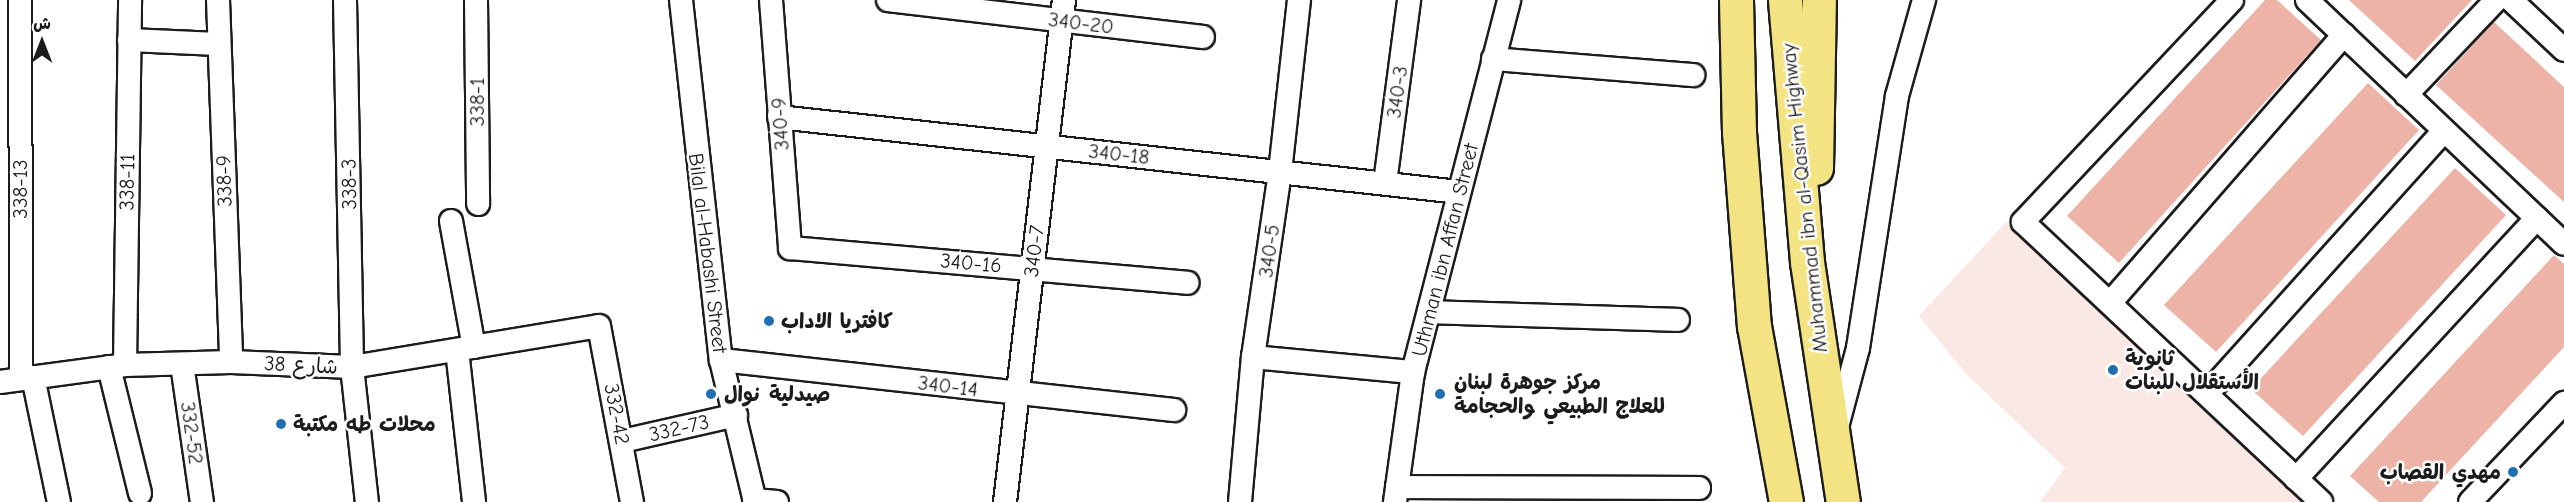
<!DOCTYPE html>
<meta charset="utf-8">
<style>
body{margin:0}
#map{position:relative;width:2564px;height:502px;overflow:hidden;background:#fff;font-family:"Comic Neue","Playpen Sans Arabic",sans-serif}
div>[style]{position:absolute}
.built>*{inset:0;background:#fae8e5}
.building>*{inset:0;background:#edb3a7}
.roads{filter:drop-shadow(2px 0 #1c1c1c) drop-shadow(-2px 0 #1c1c1c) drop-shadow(0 2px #1c1c1c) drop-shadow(0 -2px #1c1c1c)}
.minor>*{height:22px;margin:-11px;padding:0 11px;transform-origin:11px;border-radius:11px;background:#fff}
.highway>*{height:33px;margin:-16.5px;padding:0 16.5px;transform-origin:16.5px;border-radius:16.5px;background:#f4e382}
.dots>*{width:16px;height:16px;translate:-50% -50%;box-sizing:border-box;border:3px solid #fff;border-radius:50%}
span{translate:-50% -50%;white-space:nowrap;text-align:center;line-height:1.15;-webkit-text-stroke:5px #fff;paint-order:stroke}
.street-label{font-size:21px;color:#1c1c1c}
.poi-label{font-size:21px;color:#1c1c1c;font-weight:700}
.left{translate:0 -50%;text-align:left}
.right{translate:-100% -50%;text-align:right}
.north{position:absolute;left:12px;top:12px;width:60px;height:60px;-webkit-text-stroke:4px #fff;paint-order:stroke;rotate:0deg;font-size:16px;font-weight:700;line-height:24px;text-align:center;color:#1c1c1c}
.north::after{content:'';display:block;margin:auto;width:21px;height:27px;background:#1c1c1c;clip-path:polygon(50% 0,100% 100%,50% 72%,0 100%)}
</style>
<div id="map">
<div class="built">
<div style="clip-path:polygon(2006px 222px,2302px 502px,2040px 502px,2065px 468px,1966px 374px,1919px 316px)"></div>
</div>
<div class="building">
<div style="clip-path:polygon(2265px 0,2277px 0,2321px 40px,2119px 263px,2067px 216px)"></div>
<div style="clip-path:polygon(2349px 0,2472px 0,2415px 61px)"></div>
<div style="clip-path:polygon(2494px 22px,2564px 87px,2564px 202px,2436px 85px)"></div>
<div style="clip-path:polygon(2368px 83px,2419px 130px,2216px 352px,2164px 305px)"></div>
<div style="clip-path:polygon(2455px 168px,2506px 215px,2303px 436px,2251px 389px)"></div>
<div style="clip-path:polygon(2554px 255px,2564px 264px,2564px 347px,2421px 502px,2379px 502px,2350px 476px)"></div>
</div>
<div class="roads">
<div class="minor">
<div style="left:20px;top:0;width:379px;rotate:89.8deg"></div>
<div style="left:218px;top:0;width:362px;rotate:87.9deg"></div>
<div style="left:345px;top:0;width:367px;rotate:88.9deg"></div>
<div style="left:352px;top:367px;width:136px;rotate:83.7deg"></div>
<div style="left:476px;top:0;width:204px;rotate:89.4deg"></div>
<div style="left:681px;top:0;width:362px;rotate:83.7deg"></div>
<div style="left:721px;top:360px;width:146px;rotate:76.5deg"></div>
<div style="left:771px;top:0;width:249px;rotate:85.6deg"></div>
<div style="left:790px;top:248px;width:399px;rotate:5deg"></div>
<div style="left:888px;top:0;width:317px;rotate:6.7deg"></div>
<div style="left:2232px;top:0;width:305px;rotate:133.3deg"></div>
<div style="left:2023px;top:222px;width:409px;rotate:43.2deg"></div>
<div style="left:2307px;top:0;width:354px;rotate:43.5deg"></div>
<div style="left:2511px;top:0;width:73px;rotate:43.3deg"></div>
<div style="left:129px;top:40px;width:89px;rotate:2.6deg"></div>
<div style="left:1493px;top:59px;width:201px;rotate:4.6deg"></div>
<div style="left:2406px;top:95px;width:131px;rotate:-46.5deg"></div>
<div style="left:779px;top:117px;width:684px;rotate:6.29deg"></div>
<div style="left:1385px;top:183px;width:185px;rotate:-82.5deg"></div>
<div style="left:451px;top:221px;width:128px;rotate:79.7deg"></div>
<div style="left:2110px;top:303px;width:356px;rotate:-48.9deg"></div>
<div style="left:1429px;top:312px;width:249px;rotate:1.8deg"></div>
<div style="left:457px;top:350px;width:153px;rotate:83.6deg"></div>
<div style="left:1253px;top:357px;width:161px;rotate:5.4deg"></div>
<div style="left:721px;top:360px;width:456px;rotate:6.3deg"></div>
<div style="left:182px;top:364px;width:139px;rotate:81.8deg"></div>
<div style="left:125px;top:365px;width:365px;rotate:-89.2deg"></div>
<div style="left:109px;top:367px;width:130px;rotate:76.2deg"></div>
<div style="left:33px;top:377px;width:128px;rotate:78.3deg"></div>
<div style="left:0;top:382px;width:126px;rotate:-7.7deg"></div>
<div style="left:125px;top:365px;width:106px;rotate:-1.6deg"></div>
<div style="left:231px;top:362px;width:121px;rotate:2.4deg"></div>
<div style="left:352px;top:367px;width:250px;rotate:-9.4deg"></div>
<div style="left:599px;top:326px;width:179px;rotate:79.4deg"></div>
<div style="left:2207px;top:394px;width:354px;rotate:-48deg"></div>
<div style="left:1837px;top:427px;width:82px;rotate:-75.1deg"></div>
<div style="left:1858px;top:348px;width:255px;rotate:-81.2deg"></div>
<div style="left:1897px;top:96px;width:100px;rotate:-74.3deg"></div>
<div style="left:622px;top:441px;width:117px;rotate:-12.8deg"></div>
<div style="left:2296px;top:479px;width:355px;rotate:-47.3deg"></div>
<div style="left:1397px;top:487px;width:302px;rotate:0.2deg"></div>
<div style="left:754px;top:500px;width:23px;rotate:5deg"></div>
<div style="left:1005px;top:502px;width:505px;rotate:-83.3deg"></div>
<div style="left:1240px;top:502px;width:146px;rotate:-84.9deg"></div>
<div style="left:1253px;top:357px;width:187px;rotate:-81.7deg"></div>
<div style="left:1280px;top:172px;width:173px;rotate:-83.7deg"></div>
<div style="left:1395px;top:502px;width:131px;rotate:-82.1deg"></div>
<div style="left:1413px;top:372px;width:384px;rotate:-75.5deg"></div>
<div style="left:2470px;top:502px;width:137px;rotate:-46.5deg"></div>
</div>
<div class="highway">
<div style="left:1736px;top:0;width:132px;rotate:88.7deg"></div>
<div style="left:1739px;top:132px;width:195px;rotate:85.6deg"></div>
<div style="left:1754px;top:326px;width:179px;rotate:79.7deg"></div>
<div style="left:1785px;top:0;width:263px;rotate:85.2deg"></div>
<div style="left:1807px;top:262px;width:243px;rotate:81.5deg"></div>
<div style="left:1816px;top:168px;width:168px;rotate:-89deg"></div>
</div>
</div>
<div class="dots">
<div style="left:769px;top:321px;background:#1f6fb2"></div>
<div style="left:2113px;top:370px;background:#1f6fb2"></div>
<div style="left:711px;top:394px;background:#1f6fb2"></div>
<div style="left:1440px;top:394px;background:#1f6fb2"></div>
<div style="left:281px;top:424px;background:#1f6fb2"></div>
<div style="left:2513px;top:472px;background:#1f6fb2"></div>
</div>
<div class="street-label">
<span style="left:1081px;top:23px;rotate:7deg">340-20</span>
<span style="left:1397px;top:92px;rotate:-82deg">340-3</span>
<span style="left:477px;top:102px;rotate:-90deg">338-1</span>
<span style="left:780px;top:124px;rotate:-94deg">340-9</span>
<span style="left:1119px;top:154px;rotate:6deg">340-18</span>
<span style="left:224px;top:181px;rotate:-92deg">338-9</span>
<span style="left:127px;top:182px;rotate:-89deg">338-11</span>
<span style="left:349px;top:184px;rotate:-91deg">338-3</span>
<span style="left:20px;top:189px;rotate:-90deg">338-13</span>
<span style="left:1804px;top:198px;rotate:-96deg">Muhammad ibn al-Qasim Highway</span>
<span style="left:1445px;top:250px;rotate:-76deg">Uthman ibn Affan Street</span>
<span style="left:1034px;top:251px;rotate:-83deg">340-7</span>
<span style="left:1269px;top:251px;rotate:-82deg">340-5</span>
<span style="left:708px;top:253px;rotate:83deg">Bilal al-Habashi Street</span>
<span style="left:971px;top:263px;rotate:5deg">340-16</span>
<span style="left:301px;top:365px;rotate:3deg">شارع 38</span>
<span style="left:948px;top:386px;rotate:7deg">340-14</span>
<span style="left:617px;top:414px;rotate:79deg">332-42</span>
<span style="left:679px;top:428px;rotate:-13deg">332-73</span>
<span style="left:192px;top:433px;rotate:82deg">332-52</span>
</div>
<div class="poi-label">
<span class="left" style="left:781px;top:321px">كافتريا الاداب</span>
<span class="left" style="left:2125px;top:370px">ثانوية<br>الأستقلال للبنات</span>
<span class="left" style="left:1454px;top:394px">مركز جوهرة لبنان<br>للعلاج الطبيعي والحجامة</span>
<span class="left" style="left:724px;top:394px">صيدلية نوال</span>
<span class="left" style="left:293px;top:424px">محلات طه مكتبة</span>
<span class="right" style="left:2501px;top:472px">مهدي القصاب</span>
</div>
<div class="north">ش</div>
</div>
